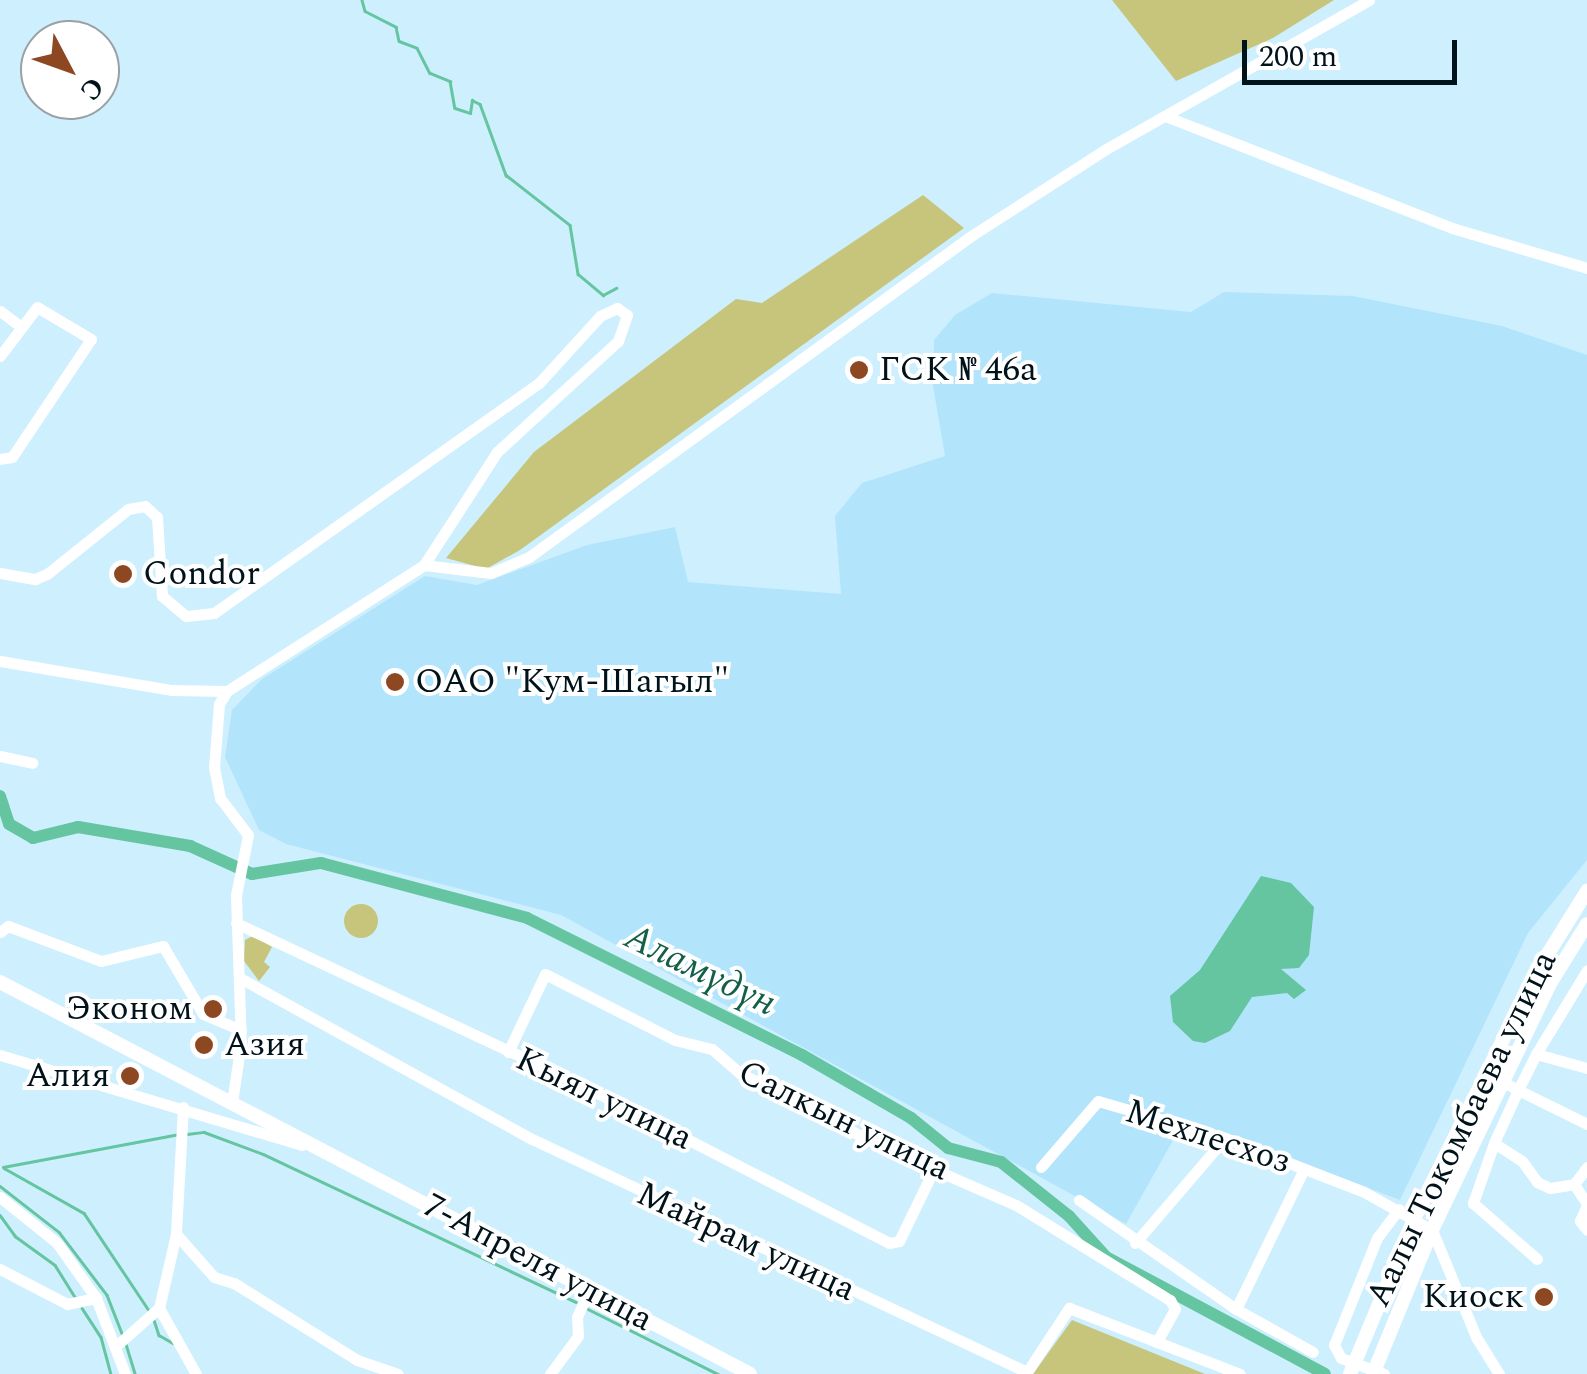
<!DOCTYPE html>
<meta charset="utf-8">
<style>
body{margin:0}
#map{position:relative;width:1587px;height:1374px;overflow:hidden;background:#ceeffe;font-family:Spectral,serif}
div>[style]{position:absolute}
.built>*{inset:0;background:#b2e5fc}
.green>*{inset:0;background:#c7c57b}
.round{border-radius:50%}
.water>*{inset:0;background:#64c5a0}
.stream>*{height:2.5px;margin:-1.25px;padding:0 1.25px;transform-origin:1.25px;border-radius:1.25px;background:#64c5a0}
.river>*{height:12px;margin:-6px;padding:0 6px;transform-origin:6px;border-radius:6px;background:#64c5a0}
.minor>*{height:11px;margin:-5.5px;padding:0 5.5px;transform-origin:5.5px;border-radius:5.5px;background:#fff}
.major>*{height:14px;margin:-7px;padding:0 7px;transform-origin:7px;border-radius:7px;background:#fff}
.dots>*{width:28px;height:28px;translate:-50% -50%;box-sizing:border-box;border:5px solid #fff;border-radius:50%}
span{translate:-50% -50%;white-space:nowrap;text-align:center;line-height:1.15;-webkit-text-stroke:8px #fff;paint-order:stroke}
.poi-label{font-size:35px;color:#00131b}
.left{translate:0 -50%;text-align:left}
.right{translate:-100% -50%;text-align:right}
.street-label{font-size:35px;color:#00131b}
.water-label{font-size:38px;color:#136048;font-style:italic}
.north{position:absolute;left:20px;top:20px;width:100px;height:100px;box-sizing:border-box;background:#fff;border:2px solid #99a1a4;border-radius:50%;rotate:131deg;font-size:28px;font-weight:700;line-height:40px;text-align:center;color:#00131b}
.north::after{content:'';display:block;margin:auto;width:35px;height:45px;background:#8d4721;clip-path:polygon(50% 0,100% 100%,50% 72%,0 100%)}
.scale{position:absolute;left:1242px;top:40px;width:215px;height:45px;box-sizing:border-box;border:5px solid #00131b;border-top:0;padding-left:12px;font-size:30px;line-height:35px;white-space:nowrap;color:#00131b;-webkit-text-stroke:8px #fff;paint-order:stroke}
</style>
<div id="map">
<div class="built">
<div style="clip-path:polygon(1224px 292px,1353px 296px,1502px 326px,1587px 355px,1587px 860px,1528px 933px,1400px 1200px,1185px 1119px,1126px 1224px,561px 915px,286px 844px,259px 830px,225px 757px,232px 710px,262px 679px,425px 576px,477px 585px,587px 545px,675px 527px,688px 582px,841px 594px,835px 516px,862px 483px,945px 456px,933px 386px,934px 340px,955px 315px,992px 293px,1191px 312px)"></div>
</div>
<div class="green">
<div style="clip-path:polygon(1112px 0,1334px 0,1273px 38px,1176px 81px)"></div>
<div style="clip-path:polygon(923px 195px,964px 228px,520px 550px,486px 569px,446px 558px,534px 452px,736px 299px,762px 303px)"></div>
<div class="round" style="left:344px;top:904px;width:34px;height:34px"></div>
<div style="clip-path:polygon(253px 936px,272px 947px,264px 962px,270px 967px,259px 981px,244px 961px,245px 940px)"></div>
<div style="clip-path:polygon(1072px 1320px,1205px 1374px,1033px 1374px)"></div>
</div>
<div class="water">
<div style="clip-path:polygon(1261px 876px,1291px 883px,1314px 907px,1309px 955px,1299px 968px,1281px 969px,1306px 990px,1294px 999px,1287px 993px,1252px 997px,1230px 1031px,1205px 1043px,1193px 1041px,1173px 1022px,1170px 996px,1200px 970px)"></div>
</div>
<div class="stream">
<div style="left:362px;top:0;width:11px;rotate:75deg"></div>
<div style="left:365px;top:11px;width:35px;rotate:27deg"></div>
<div style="left:396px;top:27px;width:14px;rotate:78deg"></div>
<div style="left:399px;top:41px;width:19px;rotate:21deg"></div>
<div style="left:417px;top:48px;width:28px;rotate:63deg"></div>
<div style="left:430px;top:73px;width:22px;rotate:22deg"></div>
<div style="left:450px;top:81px;width:27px;rotate:80deg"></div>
<div style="left:455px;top:108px;width:16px;rotate:18deg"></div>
<div style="left:470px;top:113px;width:13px;rotate:-81deg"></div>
<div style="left:472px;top:100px;width:9px;rotate:27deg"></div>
<div style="left:480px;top:104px;width:76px;rotate:69.9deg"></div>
<div style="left:506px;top:175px;width:81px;rotate:38deg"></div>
<div style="left:570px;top:225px;width:50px;rotate:80.7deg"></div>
<div style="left:578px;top:274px;width:33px;rotate:40deg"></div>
<div style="left:603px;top:295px;width:15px;rotate:-28deg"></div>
<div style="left:187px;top:1134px;width:17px;rotate:-7deg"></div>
<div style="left:204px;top:1132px;width:63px;rotate:20.4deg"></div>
<div style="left:263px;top:1154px;width:346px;rotate:25.3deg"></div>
<div style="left:3px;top:1167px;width:179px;rotate:-10.6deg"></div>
<div style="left:4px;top:1168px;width:92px;rotate:29.4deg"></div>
<div style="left:84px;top:1213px;width:115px;rotate:56.3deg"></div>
<div style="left:0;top:1186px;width:75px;rotate:37.9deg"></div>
<div style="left:59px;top:1232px;width:79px;rotate:52.7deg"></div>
<div style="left:107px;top:1295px;width:44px;rotate:68.7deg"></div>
<div style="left:0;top:1215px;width:26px;rotate:54deg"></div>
<div style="left:15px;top:1236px;width:49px;rotate:35.9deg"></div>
<div style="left:55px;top:1265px;width:38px;rotate:58deg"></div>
<div style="left:82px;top:1308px;width:35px;rotate:57deg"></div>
<div style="left:101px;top:1337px;width:38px;rotate:75deg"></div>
<div style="left:586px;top:1308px;width:148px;rotate:26.6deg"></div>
<div style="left:154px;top:1320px;width:16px;rotate:72deg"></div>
<div style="left:159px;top:1335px;width:16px;rotate:30deg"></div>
<div style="left:126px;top:1344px;width:31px;rotate:73deg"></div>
</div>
<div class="river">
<div style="left:0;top:796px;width:29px;rotate:72deg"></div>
<div style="left:9px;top:824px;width:28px;rotate:30deg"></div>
<div style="left:33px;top:838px;width:46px;rotate:-13.7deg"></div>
<div style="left:78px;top:827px;width:114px;rotate:9.6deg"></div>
<div style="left:190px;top:846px;width:68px;rotate:24.3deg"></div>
<div style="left:252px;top:874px;width:70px;rotate:-9.1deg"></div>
<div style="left:321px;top:863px;width:213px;rotate:14.9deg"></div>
<div style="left:527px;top:918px;width:307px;rotate:26.5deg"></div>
<div style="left:802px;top:1055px;width:126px;rotate:30deg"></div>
<div style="left:911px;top:1118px;width:48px;rotate:39deg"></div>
<div style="left:948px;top:1148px;width:55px;rotate:14.8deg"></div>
<div style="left:1001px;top:1162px;width:87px;rotate:38.5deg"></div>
<div style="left:1069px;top:1216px;width:55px;rotate:47.9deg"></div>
<div style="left:1106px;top:1257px;width:248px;rotate:28.1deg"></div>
</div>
<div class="minor">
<div style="left:1165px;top:116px;width:308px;rotate:21.3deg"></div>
<div style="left:1452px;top:228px;width:141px;rotate:16.5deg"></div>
<div style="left:0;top:311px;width:26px;rotate:37deg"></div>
<div style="left:0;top:356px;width:61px;rotate:-52.9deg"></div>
<div style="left:37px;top:307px;width:63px;rotate:30.7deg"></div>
<div style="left:91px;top:339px;width:142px;rotate:123.8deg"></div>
<div style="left:12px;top:457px;width:12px;rotate:171deg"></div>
<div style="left:424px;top:565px;width:67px;rotate:6.8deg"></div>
<div style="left:491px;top:573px;width:41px;rotate:-22.8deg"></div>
<div style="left:529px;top:557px;width:546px;rotate:-35.99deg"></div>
<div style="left:971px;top:236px;width:161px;rotate:-32.8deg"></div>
<div style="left:1106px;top:149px;width:302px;rotate:-29.5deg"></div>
<div style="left:0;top:573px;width:36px;rotate:10deg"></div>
<div style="left:35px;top:579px;width:13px;rotate:-23deg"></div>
<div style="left:47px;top:574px;width:104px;rotate:-38.7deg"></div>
<div style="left:128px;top:509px;width:17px;rotate:-10deg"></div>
<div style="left:145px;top:506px;width:16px;rotate:43deg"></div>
<div style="left:157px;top:517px;width:79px;rotate:86.4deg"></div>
<div style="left:162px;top:596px;width:31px;rotate:40deg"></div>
<div style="left:186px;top:616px;width:28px;rotate:-6deg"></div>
<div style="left:214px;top:613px;width:398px;rotate:-35.3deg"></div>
<div style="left:539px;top:383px;width:91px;rotate:-47.7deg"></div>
<div style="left:600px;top:316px;width:19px;rotate:-25deg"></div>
<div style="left:617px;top:308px;width:12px;rotate:35deg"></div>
<div style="left:627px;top:315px;width:28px;rotate:109deg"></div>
<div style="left:618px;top:341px;width:164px;rotate:137.5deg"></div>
<div style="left:497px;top:452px;width:135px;rotate:122.9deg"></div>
<div style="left:424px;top:565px;width:234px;rotate:147.4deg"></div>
<div style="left:227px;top:691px;width:15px;rotate:122deg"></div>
<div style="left:219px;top:704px;width:63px;rotate:94.5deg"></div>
<div style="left:214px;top:767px;width:32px;rotate:79deg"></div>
<div style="left:220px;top:798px;width:46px;rotate:52.9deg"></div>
<div style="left:248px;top:835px;width:61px;rotate:101.3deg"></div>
<div style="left:236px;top:895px;width:147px;rotate:88.1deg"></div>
<div style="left:241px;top:1042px;width:61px;rotate:98.5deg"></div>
<div style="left:0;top:661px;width:173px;rotate:9.6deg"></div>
<div style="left:171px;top:690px;width:56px;rotate:1deg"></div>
<div style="left:0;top:756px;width:33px;rotate:12deg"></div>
<div style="left:236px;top:923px;width:378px;rotate:25.1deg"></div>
<div style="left:578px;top:1083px;width:350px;rotate:27.2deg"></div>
<div style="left:889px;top:1243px;width:10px;rotate:-11deg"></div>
<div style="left:899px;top:1241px;width:78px;rotate:-64.1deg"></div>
<div style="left:0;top:932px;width:10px;rotate:-37deg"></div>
<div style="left:8px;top:926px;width:99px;rotate:20.6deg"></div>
<div style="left:101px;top:961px;width:64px;rotate:-13.6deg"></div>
<div style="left:163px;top:946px;width:79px;rotate:59.5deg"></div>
<div style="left:203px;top:1014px;width:41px;rotate:22.8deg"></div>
<div style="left:240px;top:978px;width:333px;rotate:28.9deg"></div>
<div style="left:532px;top:1139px;width:547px;rotate:25.21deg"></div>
<div style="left:1027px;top:1372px;width:77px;rotate:-56.7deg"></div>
<div style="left:1069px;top:1308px;width:183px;rotate:21.1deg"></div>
<div style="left:508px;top:1052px;width:86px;rotate:-64.6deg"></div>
<div style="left:545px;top:974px;width:146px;rotate:26.9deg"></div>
<div style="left:675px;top:1040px;width:38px;rotate:14deg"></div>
<div style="left:712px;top:1049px;width:37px;rotate:41deg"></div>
<div style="left:740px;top:1073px;width:158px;rotate:27.5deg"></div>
<div style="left:880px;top:1146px;width:148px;rotate:23.5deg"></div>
<div style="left:1016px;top:1205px;width:181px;rotate:31.7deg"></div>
<div style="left:1170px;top:1300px;width:10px;rotate:61deg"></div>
<div style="left:1175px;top:1309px;width:38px;rotate:119deg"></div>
<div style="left:1536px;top:1054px;width:98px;rotate:-58.7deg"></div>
<div style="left:0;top:1055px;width:315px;rotate:16.6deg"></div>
<div style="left:1587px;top:1068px;width:53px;rotate:-164.6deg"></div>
<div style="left:1536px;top:1054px;width:40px;rotate:116.6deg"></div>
<div style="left:1518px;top:1090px;width:77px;rotate:26.2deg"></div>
<div style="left:1503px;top:1082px;width:17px;rotate:28deg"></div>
<div style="left:1518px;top:1090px;width:58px;rotate:114.4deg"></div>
<div style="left:1494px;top:1143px;width:33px;rotate:33deg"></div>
<div style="left:1522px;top:1161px;width:26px;rotate:54deg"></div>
<div style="left:1537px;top:1182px;width:14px;rotate:25deg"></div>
<div style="left:1550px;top:1188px;width:24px;rotate:-9deg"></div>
<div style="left:183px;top:1107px;width:127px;rotate:93.2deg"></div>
<div style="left:176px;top:1234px;width:57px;rotate:48.5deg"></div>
<div style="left:214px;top:1277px;width:21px;rotate:17deg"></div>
<div style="left:234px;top:1283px;width:145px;rotate:32deg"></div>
<div style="left:357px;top:1360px;width:43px;rotate:18.9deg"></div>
<div style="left:1494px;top:1143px;width:64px;rotate:109.3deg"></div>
<div style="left:1473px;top:1203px;width:85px;rotate:41.2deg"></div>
<div style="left:1041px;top:1167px;width:87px;rotate:-49.2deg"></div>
<div style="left:1098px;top:1101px;width:132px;rotate:16.2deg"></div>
<div style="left:1225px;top:1138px;width:149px;rotate:21.2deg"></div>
<div style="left:1364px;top:1192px;width:78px;rotate:29.2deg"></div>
<div style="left:1432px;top:1230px;width:116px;rotate:67.6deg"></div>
<div style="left:1476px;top:1337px;width:44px;rotate:58.1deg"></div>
<div style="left:1587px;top:1167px;width:21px;rotate:127deg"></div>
<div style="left:1574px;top:1184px;width:24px;rotate:57deg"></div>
<div style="left:0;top:1197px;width:73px;rotate:38.9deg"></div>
<div style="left:57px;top:1243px;width:67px;rotate:54.7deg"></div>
<div style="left:96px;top:1298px;width:81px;rotate:69.1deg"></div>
<div style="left:1079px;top:1200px;width:191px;rotate:34.8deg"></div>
<div style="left:1236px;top:1309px;width:88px;rotate:29.2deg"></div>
<div style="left:1587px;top:1205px;width:17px;rotate:114deg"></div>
<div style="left:1580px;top:1221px;width:11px;rotate:52deg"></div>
<div style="left:176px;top:1234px;width:76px;rotate:102.9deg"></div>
<div style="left:159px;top:1308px;width:76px;rotate:60.7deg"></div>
<div style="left:1135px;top:1243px;width:138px;rotate:-49.4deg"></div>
<div style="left:0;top:1269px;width:76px;rotate:27.6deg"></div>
<div style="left:67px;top:1304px;width:30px;rotate:-12deg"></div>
<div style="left:1236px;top:1309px;width:156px;rotate:-64.1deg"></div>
<div style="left:116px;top:1346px;width:57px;rotate:-41.5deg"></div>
<div style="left:550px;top:1374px;width:47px;rotate:-53.6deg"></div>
<div style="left:578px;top:1336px;width:19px;rotate:-93deg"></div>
<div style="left:577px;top:1317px;width:30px;rotate:-66deg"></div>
<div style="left:1384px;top:1374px;width:46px;rotate:-159.6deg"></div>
<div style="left:1341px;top:1358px;width:15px;rotate:-118deg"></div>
<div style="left:1334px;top:1345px;width:115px;rotate:-68.1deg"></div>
<div style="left:1377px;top:1238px;width:36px;rotate:-53deg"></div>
</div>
<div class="major">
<div style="left:0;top:982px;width:846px;rotate:27.59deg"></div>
<div style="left:1350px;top:1374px;width:170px;rotate:-67.5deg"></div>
<div style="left:1415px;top:1217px;width:272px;rotate:-63.6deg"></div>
<div style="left:1536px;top:973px;width:97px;rotate:-58.1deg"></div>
<div style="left:1373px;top:1374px;width:156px;rotate:-67.7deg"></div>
<div style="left:1432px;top:1230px;width:275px;rotate:-64.4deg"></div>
<div style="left:1551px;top:982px;width:68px;rotate:-58.2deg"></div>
</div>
<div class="dots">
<div style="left:859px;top:370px;background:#8d4721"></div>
<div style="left:123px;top:574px;background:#8d4721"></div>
<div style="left:395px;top:682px;background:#8d4721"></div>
<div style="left:213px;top:1009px;background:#8d4721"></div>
<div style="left:204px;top:1045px;background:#8d4721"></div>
<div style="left:130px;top:1076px;background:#8d4721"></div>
<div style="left:1544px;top:1297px;background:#8d4721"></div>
</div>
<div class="poi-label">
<span class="left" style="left:879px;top:370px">ГСК № 46а</span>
<span class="left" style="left:143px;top:574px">Condor</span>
<span class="left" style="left:415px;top:682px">ОАО "Кум-Шагыл"</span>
<span class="right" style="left:193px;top:1009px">Эконом</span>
<span class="left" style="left:224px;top:1045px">Азия</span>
<span class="right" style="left:110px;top:1076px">Алия</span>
<span class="right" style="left:1524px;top:1297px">Киоск</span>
</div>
<div class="street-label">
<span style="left:604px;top:1099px;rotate:26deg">Кыял улица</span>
<span style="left:844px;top:1121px;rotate:26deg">Салкын улица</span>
<span style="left:1462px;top:1129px;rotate:-64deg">Аалы Токомбаева улица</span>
<span style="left:1208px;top:1137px;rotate:18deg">Мехлесхоз</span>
<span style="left:746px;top:1242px;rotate:25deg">Майрам улица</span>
<span style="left:538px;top:1263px;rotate:28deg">7-Апреля улица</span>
</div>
<div class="water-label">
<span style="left:700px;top:971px;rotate:26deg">Аламүдүн</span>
</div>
<div class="north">С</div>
<div class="scale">200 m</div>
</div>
